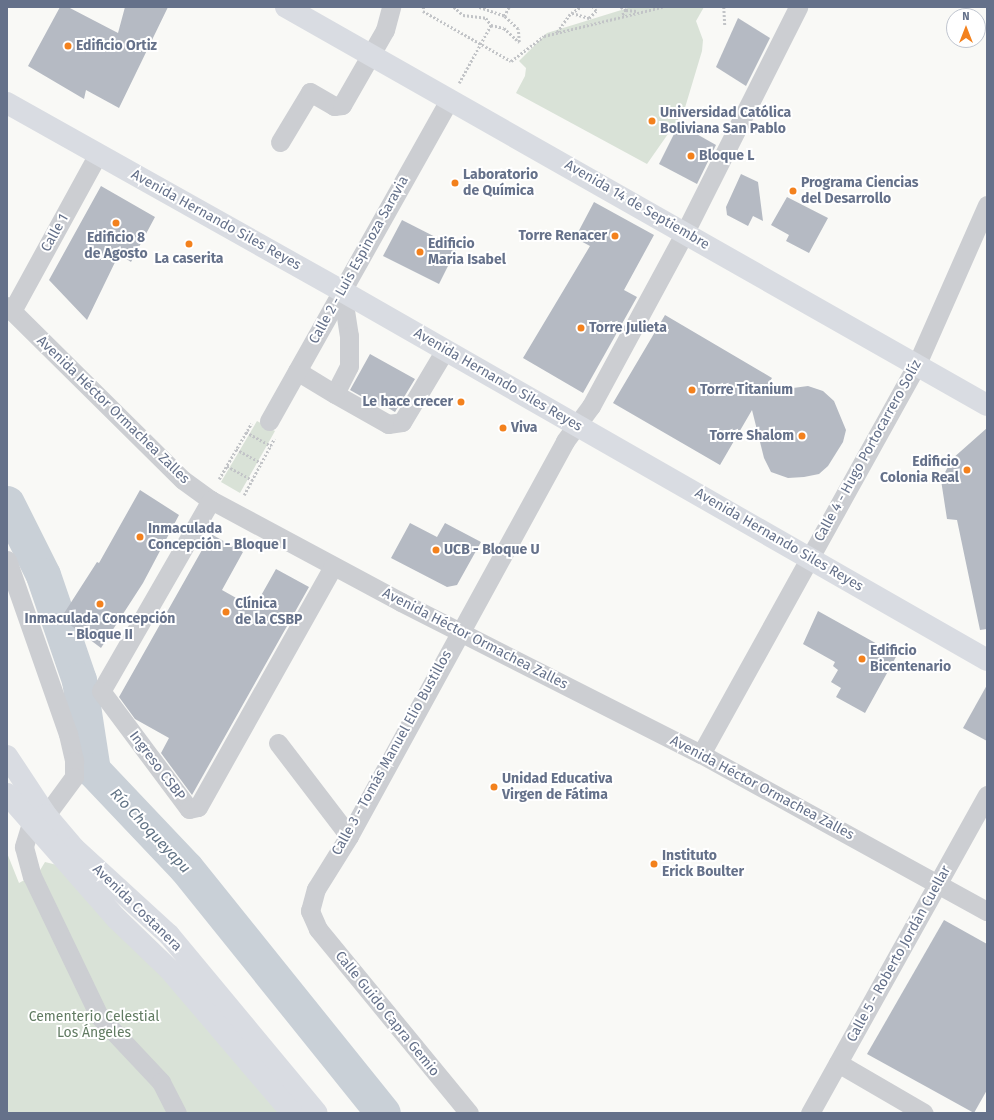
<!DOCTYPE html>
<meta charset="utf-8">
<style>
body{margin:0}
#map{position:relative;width:994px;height:1120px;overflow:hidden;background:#f9f9f6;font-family:"Fira Sans",sans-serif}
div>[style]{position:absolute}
.green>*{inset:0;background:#d9e2d7}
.river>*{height:35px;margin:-17.5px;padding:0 17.5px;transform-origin:17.5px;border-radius:17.5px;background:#c9d0d7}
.building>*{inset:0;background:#b5bac3}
.path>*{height:2.5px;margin-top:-1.25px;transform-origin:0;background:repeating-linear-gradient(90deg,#c2c4c7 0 2px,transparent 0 4px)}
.minor>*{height:19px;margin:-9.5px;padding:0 9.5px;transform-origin:9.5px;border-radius:9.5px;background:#ccced2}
.major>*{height:22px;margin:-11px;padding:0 11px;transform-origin:11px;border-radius:11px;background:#d9dce2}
.dots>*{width:11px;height:11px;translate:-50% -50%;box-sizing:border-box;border:2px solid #fff;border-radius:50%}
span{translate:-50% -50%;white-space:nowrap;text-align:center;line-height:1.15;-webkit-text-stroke:4px #fff;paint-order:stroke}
.poi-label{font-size:14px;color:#65718a;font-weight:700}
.left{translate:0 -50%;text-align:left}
.right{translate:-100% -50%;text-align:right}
.street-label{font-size:14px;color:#65718a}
.park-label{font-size:14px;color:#617b62}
.water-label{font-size:15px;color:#617385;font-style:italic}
.frame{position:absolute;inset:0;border:8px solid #65718a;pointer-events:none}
.north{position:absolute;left:946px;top:8px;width:40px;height:40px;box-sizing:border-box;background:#fff;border:1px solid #c1c6d0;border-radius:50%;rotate:0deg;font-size:11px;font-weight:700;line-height:16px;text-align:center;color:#65718a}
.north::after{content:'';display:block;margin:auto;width:14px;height:18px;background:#f3811d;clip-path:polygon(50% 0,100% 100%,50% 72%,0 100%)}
</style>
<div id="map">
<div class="green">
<div style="clip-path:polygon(631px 7px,704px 7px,696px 21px,703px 40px,702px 51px,684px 111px,647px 164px,516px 93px,525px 76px,526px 68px,519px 61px,547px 33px)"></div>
<div style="clip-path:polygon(257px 421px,275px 431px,240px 493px,221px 482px)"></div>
<div style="clip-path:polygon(7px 853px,19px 883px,39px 872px,45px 862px,57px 865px,183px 991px,280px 1113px,7px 1113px)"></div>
</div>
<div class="river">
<div style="left:7px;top:503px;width:80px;rotate:63.4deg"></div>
<div style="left:43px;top:575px;width:111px;rotate:71.1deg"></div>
<div style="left:79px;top:680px;width:91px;rotate:81.2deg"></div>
<div style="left:93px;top:770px;width:135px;rotate:46.5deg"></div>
<div style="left:186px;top:868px;width:314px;rotate:51.2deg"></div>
</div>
<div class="building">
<div style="clip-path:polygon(60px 7px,68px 7px,118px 33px,125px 7px,168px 7px,119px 108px,86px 90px,84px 99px,28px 66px)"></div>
<div style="clip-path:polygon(738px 18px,770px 38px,746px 86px,716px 67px)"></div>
<div style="clip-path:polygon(679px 124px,716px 145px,697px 184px,659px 164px)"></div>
<div style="clip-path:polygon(741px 174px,758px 182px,763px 221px,753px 216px,748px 226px,727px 215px,726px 207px)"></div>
<div style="clip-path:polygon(101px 186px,155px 217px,131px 262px,119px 254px,87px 320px,49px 280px)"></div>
<div style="clip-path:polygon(787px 197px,828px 218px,809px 253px,786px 241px,789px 235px,771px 225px)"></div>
<div style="clip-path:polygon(594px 202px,654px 235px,624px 290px,637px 297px,583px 393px,523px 358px,590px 246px,575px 238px)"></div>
<div style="clip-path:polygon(402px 220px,457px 248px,439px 284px,383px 256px)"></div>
<div style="clip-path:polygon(665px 315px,772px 378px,763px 392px,808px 386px,823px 391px,834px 401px,846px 430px,843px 442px,828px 466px,819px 474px,804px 477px,788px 478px,771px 472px,764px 458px,752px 410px,720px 465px,613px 403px)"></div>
<div style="clip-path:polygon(370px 354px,415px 379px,395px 412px,383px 405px,382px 408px,350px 390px)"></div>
<div style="clip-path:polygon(987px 428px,987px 629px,980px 630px,957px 520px,947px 519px,941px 480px,952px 459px)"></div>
<div style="clip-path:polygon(140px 490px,179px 515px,143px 583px,101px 648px,61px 618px,97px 562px,99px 563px)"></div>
<div style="clip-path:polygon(410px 523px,437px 537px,445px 523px,481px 542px,457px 585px,447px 587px,391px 558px)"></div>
<div style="clip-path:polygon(211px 534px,243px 552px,222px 590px,254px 608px,276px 569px,309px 587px,192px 795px,161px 753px,169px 738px,135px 719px,119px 697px)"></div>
<div style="clip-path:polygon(818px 611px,897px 655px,865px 713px,836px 697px,841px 688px,831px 682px,838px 670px,833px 666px,835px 662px,803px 644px)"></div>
<div style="clip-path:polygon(987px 685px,987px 741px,963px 728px)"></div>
<div style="clip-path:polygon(944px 920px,987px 944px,987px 1090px,974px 1113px,867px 1054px)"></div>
</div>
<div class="path">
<div style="left:424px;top:7px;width:4px;rotate:104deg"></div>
<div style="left:423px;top:11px;width:101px;rotate:29.6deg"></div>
<div style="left:511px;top:61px;width:41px;rotate:-37.1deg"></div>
<div style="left:544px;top:36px;width:122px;rotate:-13.8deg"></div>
<div style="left:454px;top:7px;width:12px;rotate:42deg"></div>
<div style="left:463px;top:15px;width:23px;rotate:7deg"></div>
<div style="left:486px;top:18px;width:9px;rotate:54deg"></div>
<div style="left:491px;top:25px;width:13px;rotate:13deg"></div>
<div style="left:504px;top:28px;width:21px;rotate:43deg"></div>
<div style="left:519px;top:42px;width:13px;rotate:-94deg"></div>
<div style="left:518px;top:29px;width:19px;rotate:-137deg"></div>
<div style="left:504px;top:16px;width:28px;rotate:-161deg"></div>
<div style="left:621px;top:7px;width:6px;rotate:31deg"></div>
<div style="left:626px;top:10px;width:7px;rotate:124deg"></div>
<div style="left:724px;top:7px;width:18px;rotate:87deg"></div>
<div style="left:626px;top:10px;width:11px;rotate:5deg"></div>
<div style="left:572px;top:13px;width:18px;rotate:16deg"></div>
<div style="left:589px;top:18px;width:10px;rotate:-45deg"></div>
<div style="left:596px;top:11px;width:5px;rotate:-127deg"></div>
<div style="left:504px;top:16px;width:10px;rotate:-61deg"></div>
<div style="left:557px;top:32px;width:24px;rotate:-54deg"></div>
<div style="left:571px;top:13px;width:12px;rotate:-31deg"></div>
<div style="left:459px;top:83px;width:66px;rotate:-61.1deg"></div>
<div style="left:246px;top:432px;width:29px;rotate:29deg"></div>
<div style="left:236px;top:449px;width:29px;rotate:29deg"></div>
<div style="left:227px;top:466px;width:29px;rotate:29deg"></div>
<div style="left:219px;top:479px;width:64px;rotate:-59.8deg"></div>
<div style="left:244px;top:495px;width:64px;rotate:-61.8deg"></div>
</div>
<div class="minor">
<div style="left:280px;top:142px;width:58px;rotate:-59deg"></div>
<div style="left:310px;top:92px;width:28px;rotate:30deg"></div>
<div style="left:334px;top:106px;width:8px;rotate:-7deg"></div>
<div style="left:342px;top:105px;width:86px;rotate:-60.2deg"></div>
<div style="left:385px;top:30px;width:24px;rotate:-75deg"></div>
<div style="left:342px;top:291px;width:46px;rotate:81.2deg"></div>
<div style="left:349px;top:336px;width:30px;rotate:90deg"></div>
<div style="left:349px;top:366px;width:31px;rotate:117deg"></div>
<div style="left:335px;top:394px;width:61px;rotate:29.5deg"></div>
<div style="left:388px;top:424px;width:14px;rotate:-8deg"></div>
<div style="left:402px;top:422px;width:84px;rotate:-59.2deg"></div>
<div style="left:7px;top:306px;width:247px;rotate:44.7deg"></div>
<div style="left:183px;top:480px;width:34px;rotate:36deg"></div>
<div style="left:211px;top:500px;width:216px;rotate:28.2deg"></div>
<div style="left:401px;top:602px;width:336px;rotate:26.9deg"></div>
<div style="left:701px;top:754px;width:326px;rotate:28.8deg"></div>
<div style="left:12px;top:311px;width:179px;rotate:-61.3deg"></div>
<div style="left:297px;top:371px;width:44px;rotate:31.2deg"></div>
<div style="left:269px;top:421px;width:369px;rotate:-60.7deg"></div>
<div style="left:211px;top:500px;width:220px;rotate:119.9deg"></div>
<div style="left:101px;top:691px;width:147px;rotate:53.3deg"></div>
<div style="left:189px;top:809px;width:9px;rotate:-13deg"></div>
<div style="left:198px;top:807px;width:276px;rotate:-60.7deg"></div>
<div style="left:7px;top:560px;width:184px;rotate:70.7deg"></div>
<div style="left:68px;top:734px;width:28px;rotate:77deg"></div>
<div style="left:74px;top:761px;width:16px;rotate:90deg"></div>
<div style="left:74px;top:777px;width:47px;rotate:126.4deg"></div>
<div style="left:278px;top:743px;width:117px;rotate:52.6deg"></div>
<div style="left:701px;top:754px;width:444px;rotate:-61deg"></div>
<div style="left:916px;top:366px;width:176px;rotate:-66.2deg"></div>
<div style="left:32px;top:820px;width:28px;rotate:107deg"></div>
<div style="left:24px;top:847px;width:30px;rotate:75deg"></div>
<div style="left:32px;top:876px;width:155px;rotate:64.4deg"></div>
<div style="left:99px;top:1016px;width:91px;rotate:46.8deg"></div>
<div style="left:161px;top:1082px;width:35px;rotate:63deg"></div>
<div style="left:838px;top:1063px;width:99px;rotate:30.2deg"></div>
<div style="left:469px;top:1113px;width:238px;rotate:-129.4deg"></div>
<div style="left:318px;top:929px;width:20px;rotate:-114deg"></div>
<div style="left:310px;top:911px;width:23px;rotate:-75deg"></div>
<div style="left:316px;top:889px;width:62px;rotate:-58.1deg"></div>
<div style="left:349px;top:836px;width:450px;rotate:-61.3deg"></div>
<div style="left:565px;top:441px;width:44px;rotate:-53.4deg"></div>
<div style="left:591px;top:406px;width:198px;rotate:-61.6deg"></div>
<div style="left:685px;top:232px;width:252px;rotate:-63.3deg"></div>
<div style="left:810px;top:1113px;width:364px;rotate:-60.9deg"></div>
</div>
<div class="major">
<div style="left:286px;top:7px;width:806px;rotate:29.59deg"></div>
<div style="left:7px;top:103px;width:384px;rotate:29.3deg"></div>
<div style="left:342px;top:291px;width:743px;rotate:29.77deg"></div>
<div style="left:7px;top:756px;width:71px;rotate:56.5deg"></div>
<div style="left:46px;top:815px;width:43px;rotate:49.7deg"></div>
<div style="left:74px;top:848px;width:129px;rotate:42.5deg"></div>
<div style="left:169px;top:935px;width:231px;rotate:50.3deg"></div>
<div style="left:7px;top:794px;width:167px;rotate:48.7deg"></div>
<div style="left:117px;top:919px;width:74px;rotate:43.9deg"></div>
<div style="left:170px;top:970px;width:188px;rotate:49.5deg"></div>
</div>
<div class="dots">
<div style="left:68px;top:46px;background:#f3811d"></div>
<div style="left:652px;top:121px;background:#f3811d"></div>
<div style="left:691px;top:156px;background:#f3811d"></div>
<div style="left:455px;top:183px;background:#f3811d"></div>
<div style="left:793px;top:191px;background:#f3811d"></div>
<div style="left:116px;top:223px;background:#f3811d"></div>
<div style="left:615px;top:236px;background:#f3811d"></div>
<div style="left:189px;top:244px;background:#f3811d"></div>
<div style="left:420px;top:252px;background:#f3811d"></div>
<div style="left:581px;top:328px;background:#f3811d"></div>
<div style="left:692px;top:390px;background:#f3811d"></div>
<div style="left:461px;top:402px;background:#f3811d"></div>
<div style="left:503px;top:428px;background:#f3811d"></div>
<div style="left:802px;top:436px;background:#f3811d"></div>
<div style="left:967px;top:470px;background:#f3811d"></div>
<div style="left:140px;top:537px;background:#f3811d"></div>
<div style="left:436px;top:550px;background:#f3811d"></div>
<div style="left:100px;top:604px;background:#f3811d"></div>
<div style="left:226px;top:612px;background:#f3811d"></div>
<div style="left:862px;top:659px;background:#f3811d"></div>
<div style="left:494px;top:787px;background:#f3811d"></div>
<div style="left:654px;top:864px;background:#f3811d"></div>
</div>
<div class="poi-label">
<span class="left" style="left:76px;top:46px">Edificio Ortiz</span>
<span class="left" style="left:660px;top:121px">Universidad Católica<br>Boliviana San Pablo</span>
<span class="left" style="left:699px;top:156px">Bloque L</span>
<span class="left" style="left:463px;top:183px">Laboratorio<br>de Química</span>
<span class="left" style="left:801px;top:191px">Programa Ciencias<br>del Desarrollo</span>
<span class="right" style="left:607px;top:236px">Torre Renacer</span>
<span style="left:116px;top:246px">Edificio 8<br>de Agosto</span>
<span class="left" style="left:428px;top:252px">Edificio<br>Maria Isabel</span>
<span style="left:189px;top:259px">La caserita</span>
<span class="left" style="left:589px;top:328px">Torre Julieta</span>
<span class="left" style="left:700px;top:390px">Torre Titanium</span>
<span class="right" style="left:453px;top:402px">Le hace crecer</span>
<span class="left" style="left:511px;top:428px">Viva</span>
<span class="right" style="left:794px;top:436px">Torre Shalom</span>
<span class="right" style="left:959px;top:470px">Edificio<br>Colonia Real</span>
<span class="left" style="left:148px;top:537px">Inmaculada<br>Concepción - Bloque I</span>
<span class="left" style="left:444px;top:550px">UCB - Bloque U</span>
<span class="left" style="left:235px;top:612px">Clínica<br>de la CSBP</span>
<span style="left:100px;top:627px">Inmaculada Concepción<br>- Bloque II</span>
<span class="left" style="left:870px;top:659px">Edificio<br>Bicentenario</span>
<span class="left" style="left:502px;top:787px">Unidad Educativa<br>Virgen de Fátima</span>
<span class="left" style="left:662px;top:864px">Instituto<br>Erick Boulter</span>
</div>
<div class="street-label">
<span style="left:637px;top:205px;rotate:30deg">Avenida 14 de Septiembre</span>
<span style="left:216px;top:220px;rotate:29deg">Avenida Hernando Siles Reyes</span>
<span style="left:55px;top:233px;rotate:-61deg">Calle 1</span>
<span style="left:359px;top:260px;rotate:-61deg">Calle 2 - Luis Espinoza Saravia</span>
<span style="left:498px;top:380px;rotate:30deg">Avenida Hernando Siles Reyes</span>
<span style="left:113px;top:410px;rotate:44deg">Avenida Héctor Ormachea Zalles</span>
<span style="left:868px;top:451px;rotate:-61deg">Calle 4 - Hugo Portocarrero Solíz</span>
<span style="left:779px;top:540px;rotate:30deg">Avenida Hernando Siles Reyes</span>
<span style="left:475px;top:639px;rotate:27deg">Avenida Héctor Ormachea Zalles</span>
<span style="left:392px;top:753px;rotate:-61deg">Calle 3 - Tomás Manuel Elio Bustillos</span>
<span style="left:157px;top:766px;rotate:53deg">Ingreso CSBP</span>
<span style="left:762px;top:788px;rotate:28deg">Avenida Héctor Ormachea Zalles</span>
<span style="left:137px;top:908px;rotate:44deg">Avenida Costanera</span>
<span style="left:899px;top:954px;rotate:-61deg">Calle 5 - Roberto Jordán Cuellar</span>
<span style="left:387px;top:1014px;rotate:51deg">Calle Guido Capra Gemio</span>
</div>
<div class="park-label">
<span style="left:94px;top:1025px">Cementerio Celestial<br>Los Ángeles</span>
</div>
<div class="water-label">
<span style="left:150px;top:831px;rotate:47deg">Río Choqueyapu</span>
</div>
<div class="frame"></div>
<div class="north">N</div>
</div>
